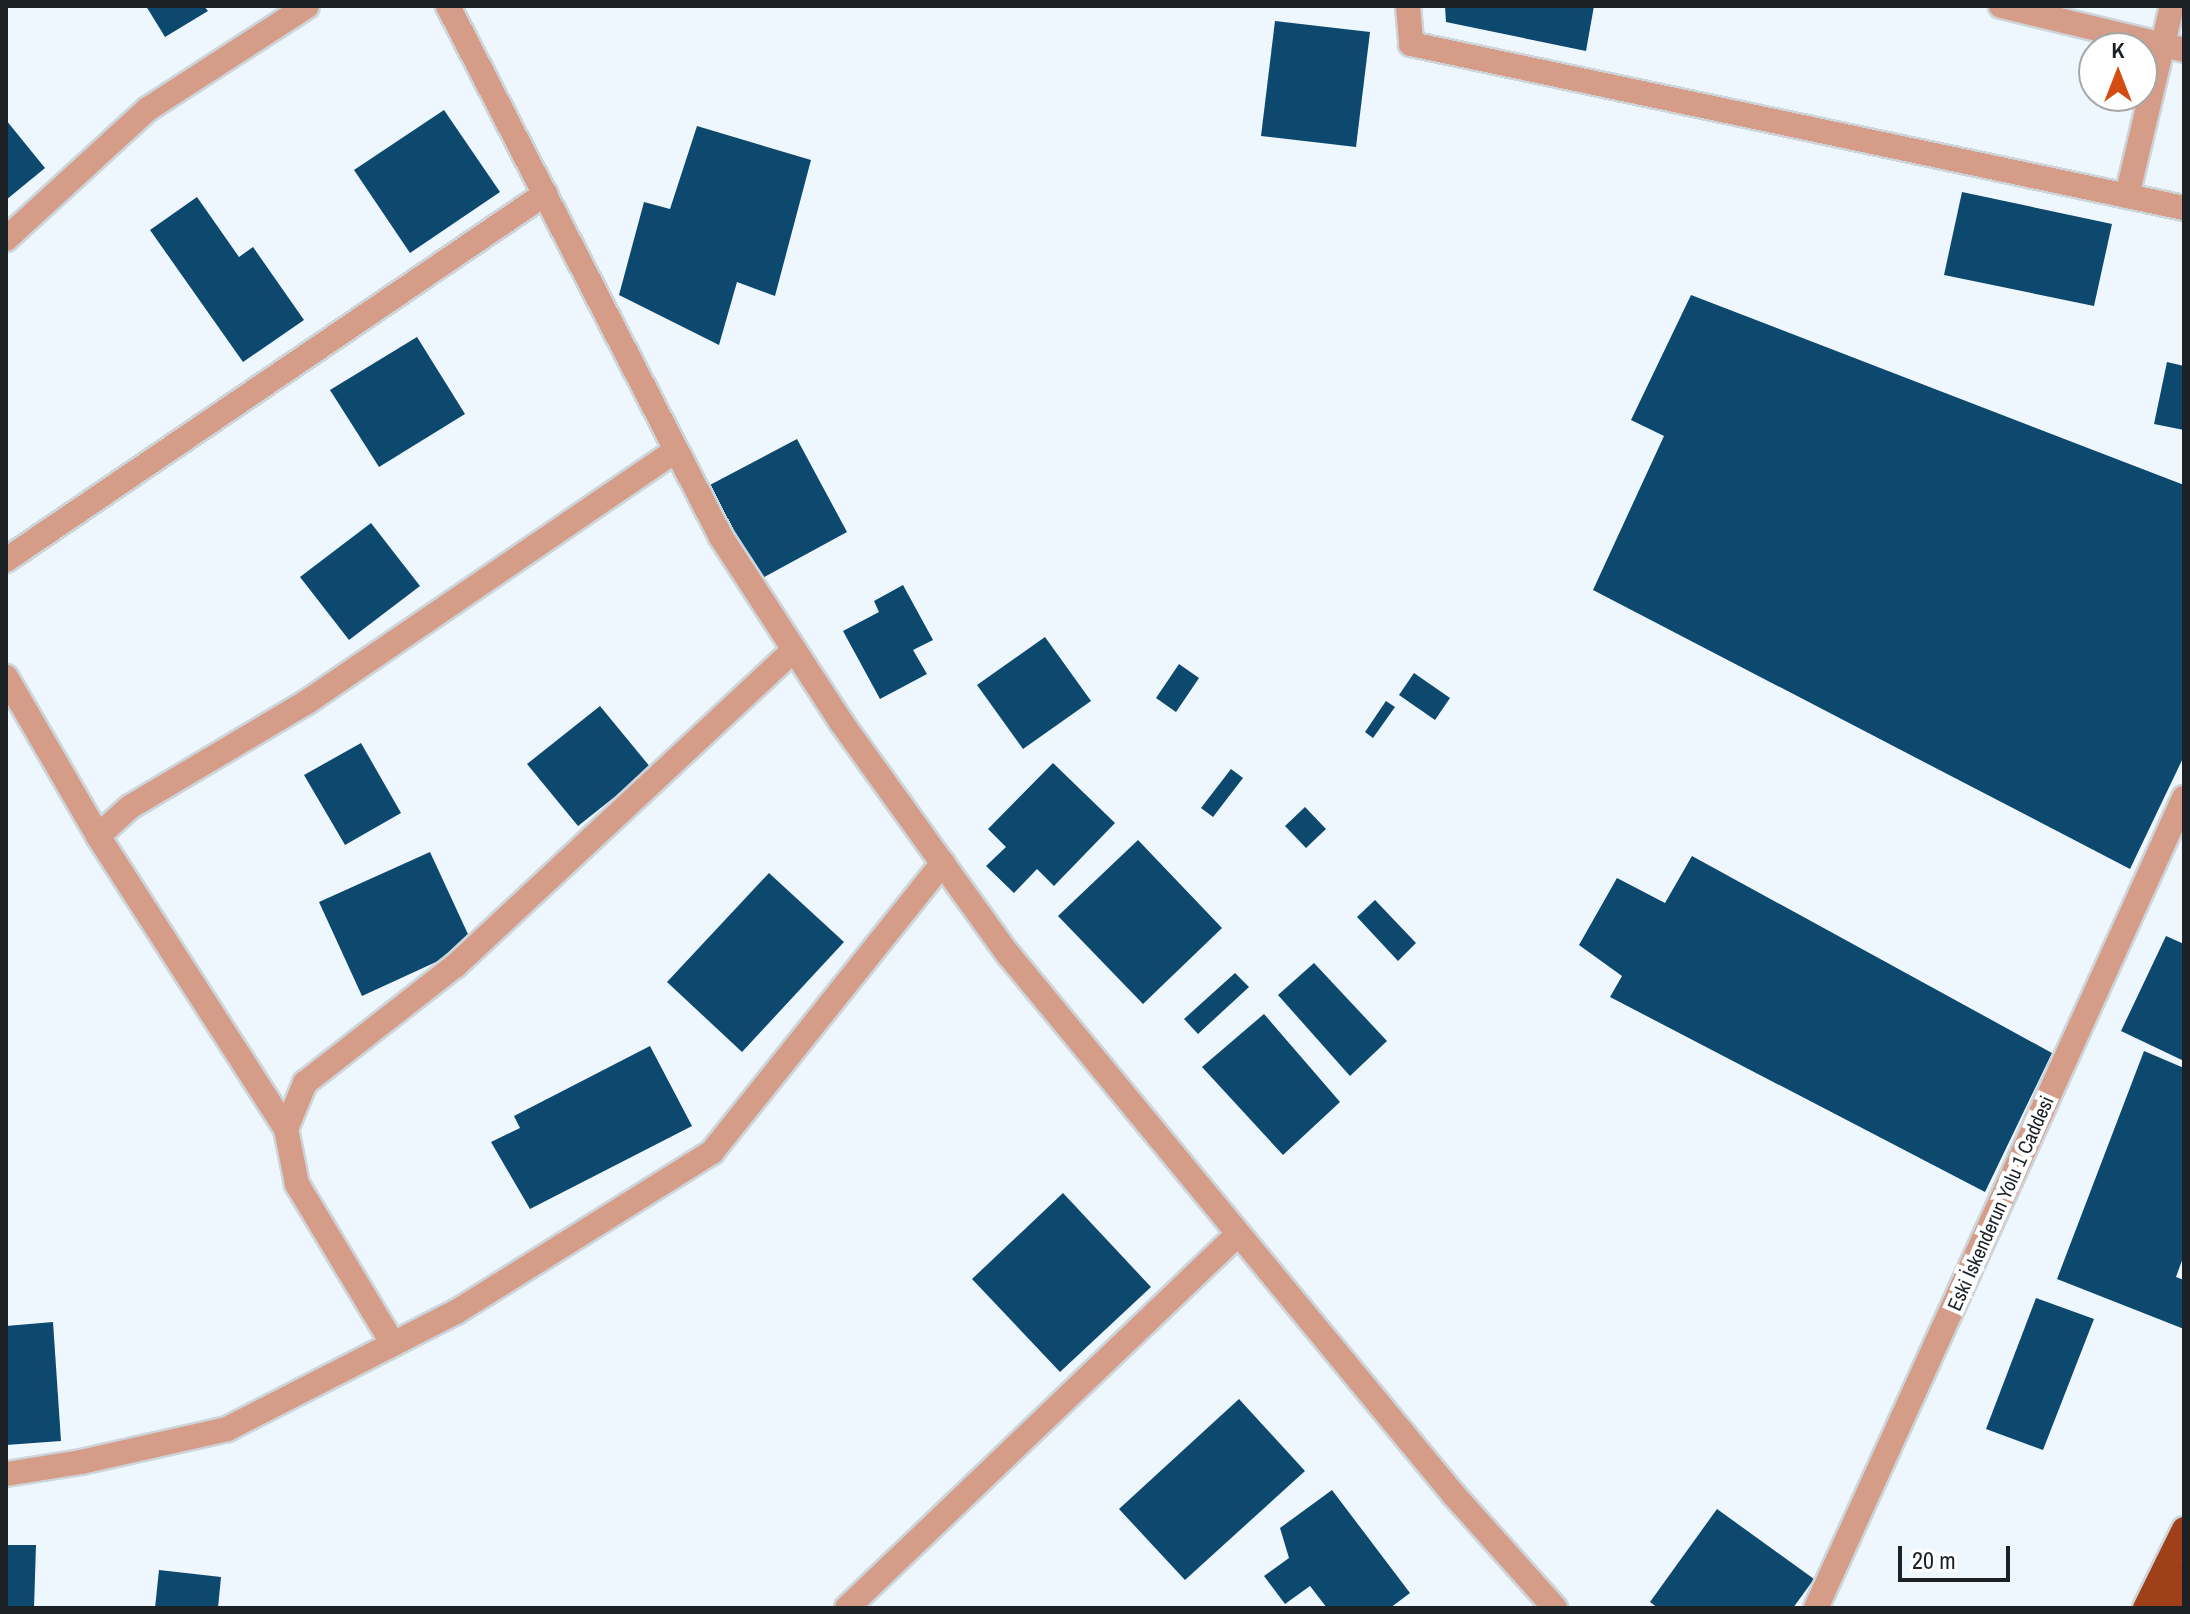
<!DOCTYPE html>
<meta charset="utf-8">
<style>
body{margin:0}
#map{position:relative;width:2190px;height:1614px;overflow:hidden;background:#eff7fe;font-family:"Archivo Narrow",sans-serif}
div>[style]{position:absolute}
.building>*{inset:0;background:#0d496e}
.roads{filter:drop-shadow(2px 0 #cdd5db) drop-shadow(-2px 0 #cdd5db) drop-shadow(0 2px #cdd5db) drop-shadow(0 -2px #cdd5db)}
.minor>*{height:24px;margin:-12px;padding:0 12px;transform-origin:12px;border-radius:12px;background:#d59c88}
.tertiary>*{height:24px;margin:-12px;padding:0 12px;transform-origin:12px;border-radius:12px;background:#d59c88}
.trunk>*{height:24px;margin:-12px;padding:0 12px;transform-origin:12px;border-radius:12px;background:#a0401a}
span{translate:-50% -50%;white-space:nowrap;text-align:center;line-height:1.15;-webkit-text-stroke:8px #fff;paint-order:stroke}
.street-label{font-size:20px;color:#1c2125}
.frame{position:absolute;inset:0;border:8px solid #1c2125;pointer-events:none}
.north{position:absolute;left:2078px;top:32px;width:80px;height:80px;box-sizing:border-box;background:#fff;border:2px solid #a4a6a8;border-radius:50%;rotate:0deg;font-size:22px;font-weight:700;line-height:32px;text-align:center;color:#1c2125}
.north::after{content:'';display:block;margin:auto;width:28px;height:36px;background:#d34d12;clip-path:polygon(50% 0,100% 100%,50% 72%,0 100%)}
.scale{position:absolute;left:1898px;top:1546px;width:112px;height:36px;box-sizing:border-box;border:4px solid #1c2125;border-top:0;padding-left:10px;font-size:24px;line-height:28px;white-space:nowrap;color:#1c2125;-webkit-text-stroke:6px #fff;paint-order:stroke}
</style>
<div id="map">
<div class="building">
<div style="clip-path:polygon(146px 6px,204px 6px,208px 11px,165px 37px)"></div>
<div style="clip-path:polygon(1445px 6px,1594px 6px,1586px 51px,1446px 22px)"></div>
<div style="clip-path:polygon(1275px 21px,1370px 32px,1356px 147px,1261px 136px)"></div>
<div style="clip-path:polygon(444px 110px,500px 192px,410px 253px,354px 170px)"></div>
<div style="clip-path:polygon(6px 120px,45px 168px,6px 200px)"></div>
<div style="clip-path:polygon(697px 126px,811px 160px,775px 296px,737px 282px,719px 345px,619px 295px,644px 202px,670px 209px)"></div>
<div style="clip-path:polygon(1962px 192px,2112px 224px,2094px 306px,1944px 275px)"></div>
<div style="clip-path:polygon(197px 197px,239px 257px,253px 247px,304px 320px,243px 362px,150px 230px)"></div>
<div style="clip-path:polygon(1691px 295px,2184px 485px,2184px 756px,2130px 869px,1593px 590px,1664px 436px,1631px 420px)"></div>
<div style="clip-path:polygon(417px 337px,465px 414px,379px 467px,330px 390px)"></div>
<div style="clip-path:polygon(2167px 362px,2184px 366px,2184px 430px,2154px 424px)"></div>
<div style="clip-path:polygon(797px 439px,847px 532px,759px 580px,708px 486px)"></div>
<div style="clip-path:polygon(371px 523px,420px 586px,349px 640px,300px 577px)"></div>
<div style="clip-path:polygon(903px 585px,933px 640px,913px 650px,927px 674px,880px 699px,843px 631px,879px 612px,874px 601px)"></div>
<div style="clip-path:polygon(1045px 637px,1091px 701px,1023px 749px,977px 685px)"></div>
<div style="clip-path:polygon(1179px 664px,1199px 678px,1176px 712px,1156px 698px)"></div>
<div style="clip-path:polygon(1414px 673px,1450px 698px,1435px 720px,1399px 695px)"></div>
<div style="clip-path:polygon(1386px 701px,1395px 707px,1373px 738px,1365px 732px)"></div>
<div style="clip-path:polygon(600px 706px,651px 768px,578px 826px,527px 764px)"></div>
<div style="clip-path:polygon(361px 743px,401px 813px,345px 845px,304px 775px)"></div>
<div style="clip-path:polygon(1053px 763px,1115px 823px,1054px 886px,1037px 869px,1014px 893px,986px 866px,1006px 847px,988px 829px)"></div>
<div style="clip-path:polygon(1231px 769px,1243px 778px,1213px 817px,1201px 808px)"></div>
<div style="clip-path:polygon(1305px 807px,1326px 829px,1306px 848px,1285px 826px)"></div>
<div style="clip-path:polygon(1138px 840px,1222px 928px,1143px 1004px,1058px 916px)"></div>
<div style="clip-path:polygon(430px 852px,473px 945px,362px 996px,319px 902px)"></div>
<div style="clip-path:polygon(1692px 856px,2052px 1053px,1985px 1192px,1610px 997px,1622px 976px,1579px 945px,1617px 878px,1665px 903px)"></div>
<div style="clip-path:polygon(769px 873px,844px 942px,742px 1052px,667px 982px)"></div>
<div style="clip-path:polygon(1375px 900px,1416px 943px,1398px 961px,1357px 917px)"></div>
<div style="clip-path:polygon(2166px 936px,2184px 944px,2184px 1061px,2121px 1031px)"></div>
<div style="clip-path:polygon(1314px 963px,1387px 1041px,1350px 1076px,1278px 995px)"></div>
<div style="clip-path:polygon(1235px 973px,1249px 987px,1198px 1034px,1184px 1019px)"></div>
<div style="clip-path:polygon(1264px 1014px,1340px 1102px,1283px 1155px,1202px 1067px)"></div>
<div style="clip-path:polygon(650px 1046px,692px 1126px,530px 1209px,491px 1142px,520px 1128px,514px 1116px)"></div>
<div style="clip-path:polygon(2144px 1051px,2184px 1068px,2184px 1255px,2176px 1277px,2184px 1280px,2184px 1329px,2057px 1279px)"></div>
<div style="clip-path:polygon(1063px 1193px,1151px 1287px,1060px 1372px,972px 1279px)"></div>
<div style="clip-path:polygon(2036px 1298px,2094px 1319px,2043px 1450px,1986px 1429px)"></div>
<div style="clip-path:polygon(53px 1322px,61px 1441px,6px 1445px,6px 1326px)"></div>
<div style="clip-path:polygon(1239px 1399px,1305px 1471px,1185px 1580px,1119px 1509px)"></div>
<div style="clip-path:polygon(1332px 1490px,1410px 1593px,1390px 1608px,1327px 1608px,1310px 1586px,1285px 1604px,1264px 1576px,1289px 1558px,1280px 1528px)"></div>
<div style="clip-path:polygon(1717px 1509px,1814px 1579px,1793px 1608px,1658px 1608px,1650px 1602px)"></div>
<div style="clip-path:polygon(6px 1545px,36px 1545px,34px 1608px,6px 1608px)"></div>
<div style="clip-path:polygon(159px 1570px,221px 1577px,218px 1608px,155px 1608px)"></div>
</div>
<div class="roads">
<div class="minor">
<div style="left:448px;top:6px;width:597px;rotate:62.79deg"></div>
<div style="left:721px;top:537px;width:221px;rotate:57deg"></div>
<div style="left:841px;top:722px;width:286px;rotate:54.3deg"></div>
<div style="left:1008px;top:954px;width:701px;rotate:50.5deg"></div>
<div style="left:1454px;top:1495px;width:152px;rotate:48.2deg"></div>
<div style="left:1408px;top:6px;width:38px;rotate:85deg"></div>
<div style="left:1411px;top:44px;width:790px;rotate:11.98deg"></div>
<div style="left:2001px;top:6px;width:188px;rotate:13.5deg"></div>
<div style="left:2127px;top:196px;width:195px;rotate:-76.7deg"></div>
<div style="left:6px;top:239px;width:193px;rotate:-42.5deg"></div>
<div style="left:148px;top:109px;width:189px;rotate:-32.9deg"></div>
<div style="left:6px;top:560px;width:652px;rotate:-34.18deg"></div>
<div style="left:6px;top:677px;width:184px;rotate:59.9deg"></div>
<div style="left:98px;top:836px;width:348px;rotate:57.3deg"></div>
<div style="left:98px;top:836px;width:43px;rotate:-42.2deg"></div>
<div style="left:130px;top:807px;width:206px;rotate:-30.7deg"></div>
<div style="left:307px;top:702px;width:447px;rotate:-34.3deg"></div>
<div style="left:393px;top:1344px;width:187px;rotate:-121deg"></div>
<div style="left:297px;top:1184px;width:56px;rotate:-101.3deg"></div>
<div style="left:286px;top:1129px;width:50px;rotate:-67.6deg"></div>
<div style="left:305px;top:1083px;width:190px;rotate:-38deg"></div>
<div style="left:455px;top:966px;width:463px;rotate:-43deg"></div>
<div style="left:6px;top:1474px;width:76px;rotate:-9.1deg"></div>
<div style="left:81px;top:1462px;width:150px;rotate:-12.7deg"></div>
<div style="left:227px;top:1429px;width:257px;rotate:-27.1deg"></div>
<div style="left:456px;top:1312px;width:302px;rotate:-32deg"></div>
<div style="left:712px;top:1152px;width:370px;rotate:-51.4deg"></div>
<div style="left:847px;top:1608px;width:540px;rotate:-43.72deg"></div>
</div>
<div class="tertiary">
<div style="left:1816px;top:1608px;width:890px;rotate:-65.57deg"></div>
</div>
<div class="trunk">
<div style="left:2145px;top:1608px;width:88px;rotate:-63.7deg"></div>
<div style="left:2170px;top:1608px;width:38px;rotate:-68deg"></div>
</div>
</div>
<div class="street-label">
<span style="left:2000px;top:1203px;rotate:-66deg">Eski İskenderun Yolu 1 Caddesi</span>
</div>
<div class="frame"></div>
<div class="north">K</div>
<div class="scale">20 m</div>
</div>
